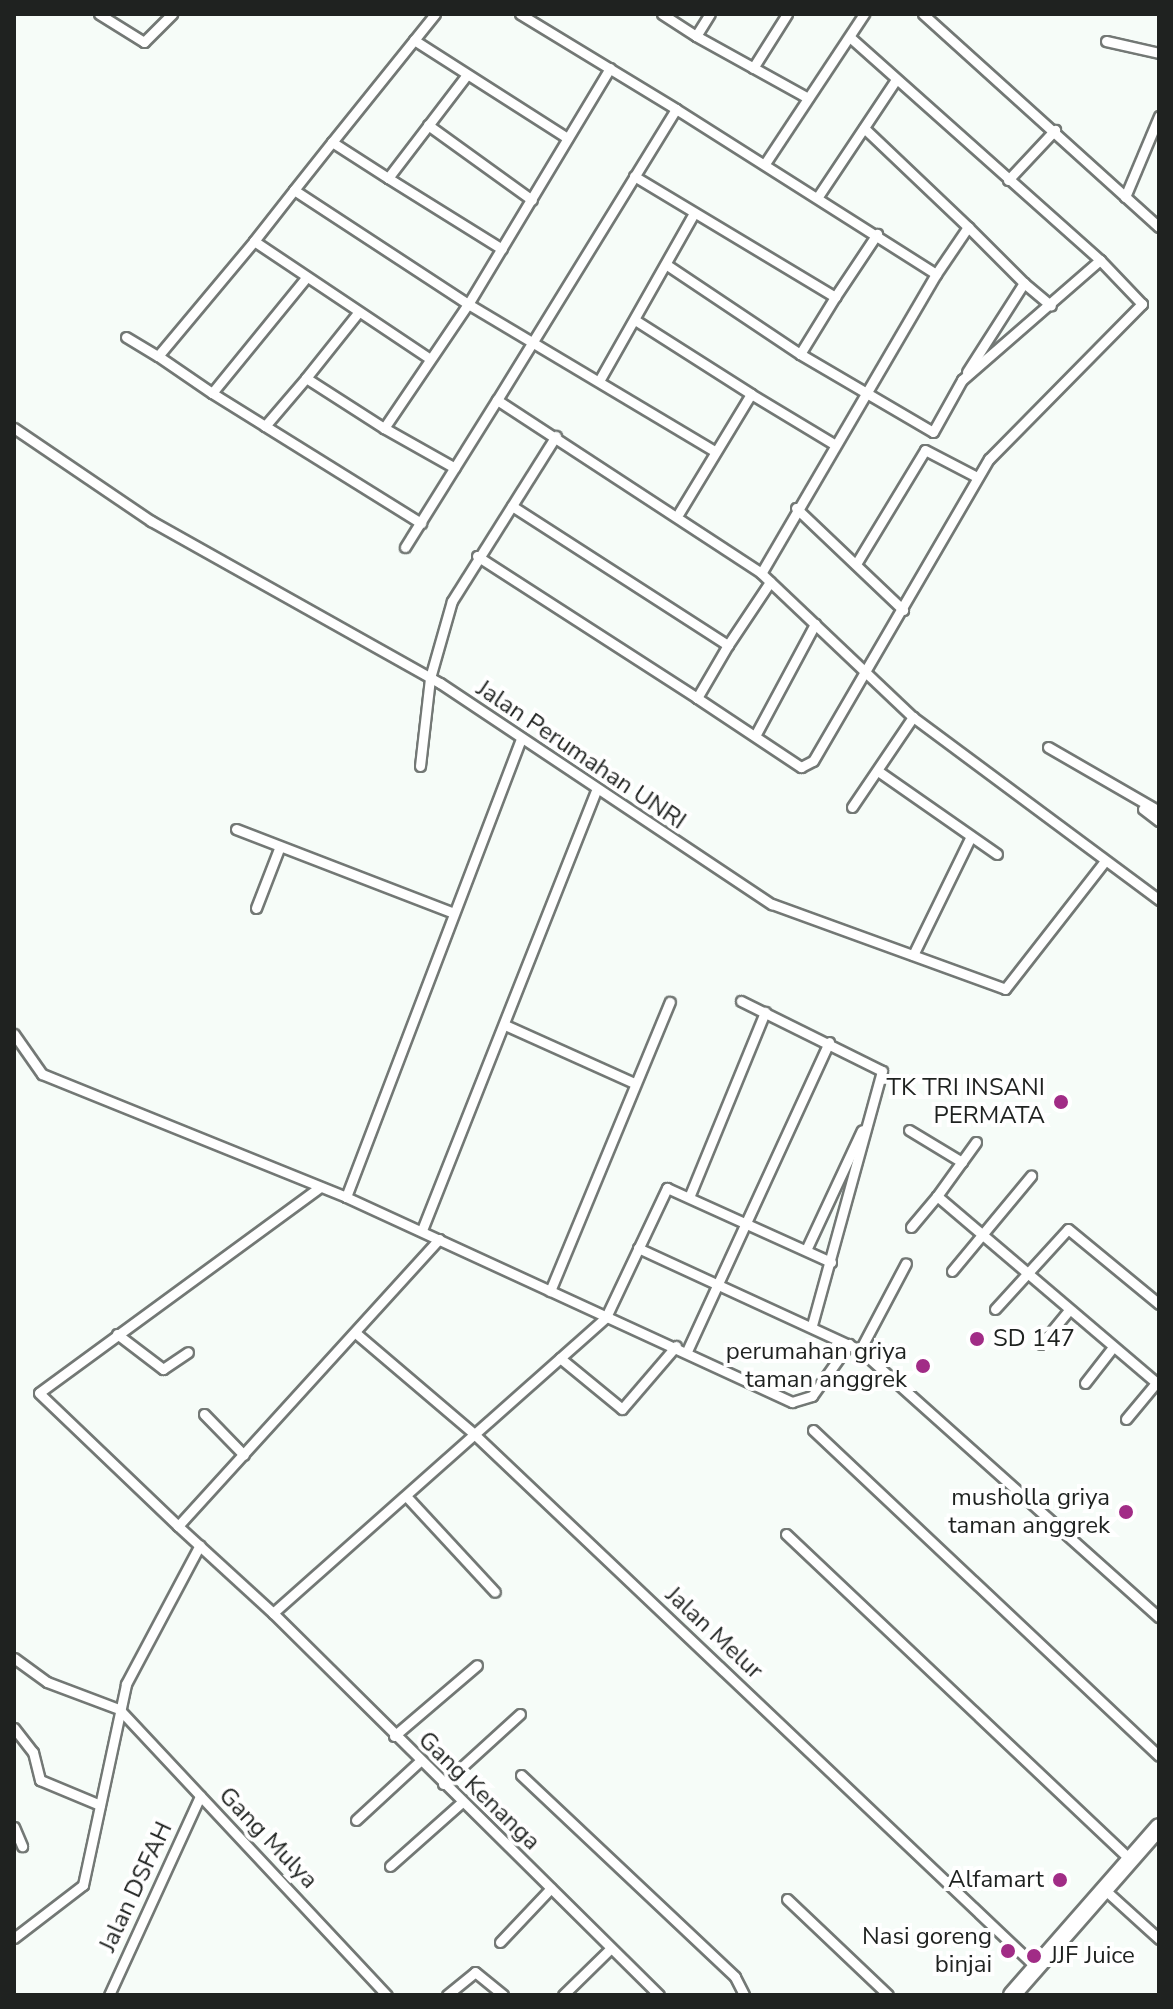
<!DOCTYPE html>
<style>
body{margin:0}
#map{position:relative;width:1173px;height:2009px;overflow:hidden;background:#f6fcf8;font-family:"Nunito Sans",sans-serif}
div>[style]{position:absolute}
.roads{filter:drop-shadow(2px 0 #737875) drop-shadow(-2px 0 #737875) drop-shadow(0 2px #737875) drop-shadow(0 -2px #737875)}
.minor>*{height:9px;margin:-4.5px;padding:0 4.5px;transform-origin:4.5px;border-radius:4.5px;background:#fff}
.trunk>*{height:16px;margin:-8px;padding:0 8px;transform-origin:8px;border-radius:8px;background:#fff}
.dots>*{width:22px;height:22px;translate:-50% -50%;box-sizing:border-box;border:4px solid #fff;border-radius:50%}
span{translate:-50% -50%;white-space:nowrap;text-align:center;line-height:1.15;-webkit-text-stroke:8px #fff;paint-order:stroke}
.street-label{font-size:24px;color:#1f2220}
.poi-label{font-size:24px;color:#1f2220}
.right{translate:-100% -50%;text-align:right}
.left{translate:0 -50%;text-align:left}
.frame{position:absolute;inset:0;border:16px solid #1f2220;pointer-events:none}
</style>
<div id="map">
<div class="roads">
<div class="minor">
<div style="left:99px;top:14px;width:53px;rotate:31.9deg"></div>
<div style="left:144px;top:42px;width:40px;rotate:-45deg"></div>
<div style="left:435px;top:14px;width:164px;rotate:128.8deg"></div>
<div style="left:332px;top:142px;width:67px;rotate:32.7deg"></div>
<div style="left:388px;top:178px;width:128px;rotate:-52.6deg"></div>
<div style="left:520px;top:14px;width:183px;rotate:31.3deg"></div>
<div style="left:676px;top:109px;width:342px;rotate:121.6deg"></div>
<div style="left:497px;top:400px;width:316px;rotate:33.2deg"></div>
<div style="left:761px;top:573px;width:209px;rotate:43.5deg"></div>
<div style="left:913px;top:717px;width:307px;rotate:36.6deg"></div>
<div style="left:662px;top:14px;width:40px;rotate:32.9deg"></div>
<div style="left:696px;top:36px;width:26px;rotate:-58deg"></div>
<div style="left:923px;top:14px;width:318px;rotate:42.1deg"></div>
<div style="left:696px;top:36px;width:128px;rotate:29deg"></div>
<div style="left:414px;top:40px;width:182px;rotate:32.6deg"></div>
<div style="left:1106px;top:41px;width:54px;rotate:12.8deg"></div>
<div style="left:610px;top:68px;width:275px;rotate:121deg"></div>
<div style="left:468px;top:304px;width:287px;rotate:30.8deg"></div>
<div style="left:753px;top:68px;width:64px;rotate:-57.8deg"></div>
<div style="left:676px;top:109px;width:308px;rotate:32.4deg"></div>
<div style="left:936px;top:274px;width:346px;rotate:120.3deg"></div>
<div style="left:428px;top:125px;width:128px;rotate:35.8deg"></div>
<div style="left:864px;top:128px;width:144px;rotate:43.6deg"></div>
<div style="left:968px;top:227px;width:57px;rotate:124.2deg"></div>
<div style="left:332px;top:142px;width:61px;rotate:128.4deg"></div>
<div style="left:294px;top:190px;width:208px;rotate:33.2deg"></div>
<div style="left:468px;top:304px;width:150px;rotate:124.1deg"></div>
<div style="left:384px;top:428px;width:81px;rotate:29.4deg"></div>
<div style="left:766px;top:162px;width:178px;rotate:-56.5deg"></div>
<div style="left:634px;top:176px;width:235px;rotate:31deg"></div>
<div style="left:835px;top:297px;width:67px;rotate:121.6deg"></div>
<div style="left:800px;top:354px;width:154px;rotate:30.4deg"></div>
<div style="left:933px;top:432px;width:60px;rotate:-60.9deg"></div>
<div style="left:962px;top:380px;width:183px;rotate:-41deg"></div>
<div style="left:1100px;top:260px;width:335px;rotate:-138.3deg"></div>
<div style="left:388px;top:178px;width:134px;rotate:31.9deg"></div>
<div style="left:1008px;top:180px;width:69px;rotate:-46.8deg"></div>
<div style="left:294px;top:190px;width:65px;rotate:128.1deg"></div>
<div style="left:254px;top:241px;width:211px;rotate:33.8deg"></div>
<div style="left:819px;top:195px;width:137px;rotate:-56.3deg"></div>
<div style="left:1125px;top:197px;width:88px;rotate:-67.2deg"></div>
<div style="left:667px;top:265px;width:160px;rotate:33.8deg"></div>
<div style="left:1024px;top:283px;width:35px;rotate:40deg"></div>
<div style="left:835px;top:297px;width:76px;rotate:-56.3deg"></div>
<div style="left:357px;top:314px;width:82px;rotate:128.6deg"></div>
<div style="left:306px;top:378px;width:93px;rotate:32.7deg"></div>
<div style="left:635px;top:320px;width:138px;rotate:32.5deg"></div>
<div style="left:751px;top:394px;width:139px;rotate:121.2deg"></div>
<div style="left:126px;top:337px;width:37px;rotate:31deg"></div>
<div style="left:158px;top:356px;width:150px;rotate:-50.1deg"></div>
<div style="left:158px;top:356px;width:65px;rotate:34.4deg"></div>
<div style="left:212px;top:393px;width:147px;rotate:-50.8deg"></div>
<div style="left:967px;top:372px;width:106px;rotate:-57.4deg"></div>
<div style="left:1024px;top:283px;width:79px;rotate:-135deg"></div>
<div style="left:599px;top:381px;width:193px;rotate:-60.5deg"></div>
<div style="left:212px;top:393px;width:62px;rotate:31.9deg"></div>
<div style="left:265px;top:426px;width:63px;rotate:-49.5deg"></div>
<div style="left:751px;top:394px;width:97px;rotate:31.1deg"></div>
<div style="left:265px;top:426px;width:184px;rotate:31.9deg"></div>
<div style="left:14px;top:428px;width:166px;rotate:34.2deg"></div>
<div style="left:151px;top:521px;width:331px;rotate:29.3deg"></div>
<div style="left:440px;top:683px;width:399px;rotate:33.7deg"></div>
<div style="left:772px;top:904px;width:248px;rotate:20deg"></div>
<div style="left:1005px;top:989px;width:162px;rotate:-52deg"></div>
<div style="left:512px;top:506px;width:257px;rotate:32.8deg"></div>
<div style="left:728px;top:645px;width:76px;rotate:-56.3deg"></div>
<div style="left:796px;top:508px;width:148px;rotate:43.6deg"></div>
<div style="left:405px;top:547px;width:173px;rotate:-58deg"></div>
<div style="left:477px;top:556px;width:262px;rotate:32.8deg"></div>
<div style="left:697px;top:698px;width:61px;rotate:-59.7deg"></div>
<div style="left:856px;top:564px;width:133px;rotate:-58.8deg"></div>
<div style="left:925px;top:450px;width:59px;rotate:27.4deg"></div>
<div style="left:697px;top:698px;width:125px;rotate:33.6deg"></div>
<div style="left:801px;top:767px;width:13px;rotate:-27deg"></div>
<div style="left:813px;top:761px;width:350px;rotate:-59.8deg"></div>
<div style="left:989px;top:459px;width:218px;rotate:-45.4deg"></div>
<div style="left:1142px;top:304px;width:61px;rotate:-133.7deg"></div>
<div style="left:756px;top:734px;width:125px;rotate:-61.8deg"></div>
<div style="left:1048px;top:747px;width:128px;rotate:30deg"></div>
<div style="left:420px;top:766px;width:89px;rotate:-83.5deg"></div>
<div style="left:430px;top:678px;width:80px;rotate:-74.1deg"></div>
<div style="left:452px;top:601px;width:195px;rotate:-57.8deg"></div>
<div style="left:878px;top:771px;width:145px;rotate:34.9deg"></div>
<div style="left:852px;top:807px;width:109px;rotate:-55.9deg"></div>
<div style="left:1143px;top:809px;width:20px;rotate:37deg"></div>
<div style="left:236px;top:829px;width:230px;rotate:21.1deg"></div>
<div style="left:256px;top:908px;width:66px;rotate:-68.8deg"></div>
<div style="left:913px;top:955px;width:130px;rotate:-64deg"></div>
<div style="left:741px;top:1001px;width:157px;rotate:26.4deg"></div>
<div style="left:882px;top:1071px;width:263px;rotate:105.4deg"></div>
<div style="left:505px;top:1025px;width:141px;rotate:24.2deg"></div>
<div style="left:14px;top:1034px;width:49px;rotate:55deg"></div>
<div style="left:42px;top:1074px;width:328px;rotate:22deg"></div>
<div style="left:346px;top:1197px;width:491px;rotate:24.7deg"></div>
<div style="left:792px;top:1402px;width:21px;rotate:-17deg"></div>
<div style="left:812px;top:1396px;width:64px;rotate:-54.6deg"></div>
<div style="left:909px;top:1130px;width:62px;rotate:31.1deg"></div>
<div style="left:976px;top:1142px;width:67px;rotate:125.8deg"></div>
<div style="left:937px;top:1196px;width:292px;rotate:40.4deg"></div>
<div style="left:320px;top:1187px;width:348px;rotate:143.8deg"></div>
<div style="left:39px;top:1393px;width:192px;rotate:43.7deg"></div>
<div style="left:178px;top:1526px;width:388px;rotate:-47.7deg"></div>
<div style="left:690px;top:1195px;width:198px;rotate:-67.7deg"></div>
<div style="left:346px;top:1197px;width:490px;rotate:-69.1deg"></div>
<div style="left:911px;top:1227px;width:40px;rotate:-50deg"></div>
<div style="left:422px;top:1230px;width:471px;rotate:-68.4deg"></div>
<div style="left:638px;top:1248px;width:244px;rotate:24.7deg"></div>
<div style="left:860px;top:1350px;width:401px;rotate:41.8deg"></div>
<div style="left:806px;top:1250px;width:132px;rotate:-65deg"></div>
<div style="left:952px;top:1271px;width:124px;rotate:-50.3deg"></div>
<div style="left:550px;top:1291px;width:313px;rotate:-67.5deg"></div>
<div style="left:995px;top:1309px;width:108px;rotate:-47.6deg"></div>
<div style="left:1068px;top:1229px;width:118px;rotate:39.5deg"></div>
<div style="left:117px;top:1334px;width:58px;rotate:37.3deg"></div>
<div style="left:163px;top:1369px;width:30px;rotate:-34deg"></div>
<div style="left:358px;top:1335px;width:151px;rotate:40.4deg"></div>
<div style="left:473px;top:1433px;width:776px;rotate:43.49deg"></div>
<div style="left:1041px;top:1344px;width:44px;rotate:-50.5deg"></div>
<div style="left:860px;top:1350px;width:98px;rotate:-62.1deg"></div>
<div style="left:687px;top:1351px;width:340px;rotate:-65.3deg"></div>
<div style="left:560px;top:1358px;width:80px;rotate:39.4deg"></div>
<div style="left:622px;top:1409px;width:83px;rotate:-49.4deg"></div>
<div style="left:1085px;top:1383px;width:46px;rotate:-52.1deg"></div>
<div style="left:204px;top:1414px;width:57px;rotate:45.7deg"></div>
<div style="left:1126px;top:1419px;width:47px;rotate:-50.2deg"></div>
<div style="left:813px;top:1430px;width:475px;rotate:43.3deg"></div>
<div style="left:407px;top:1497px;width:129px;rotate:47.2deg"></div>
<div style="left:178px;top:1526px;width:129px;rotate:42.5deg"></div>
<div style="left:273px;top:1613px;width:446px;rotate:-41.6deg"></div>
<div style="left:606px;top:1317px;width:143px;rotate:-64.7deg"></div>
<div style="left:667px;top:1188px;width:180px;rotate:24.3deg"></div>
<div style="left:786px;top:1534px;width:475px;rotate:43.4deg"></div>
<div style="left:273px;top:1613px;width:543px;rotate:44.7deg"></div>
<div style="left:14px;top:1658px;width:41px;rotate:36deg"></div>
<div style="left:47px;top:1682px;width:77px;rotate:20.6deg"></div>
<div style="left:119px;top:1709px;width:392px;rotate:46.9deg"></div>
<div style="left:14px;top:1728px;width:31px;rotate:52deg"></div>
<div style="left:33px;top:1752px;width:29px;rotate:76deg"></div>
<div style="left:40px;top:1780px;width:65px;rotate:22.6deg"></div>
<div style="left:394px;top:1736px;width:109px;rotate:-40.5deg"></div>
<div style="left:521px;top:1775px;width:294px;rotate:43.3deg"></div>
<div style="left:735px;top:1977px;width:20px;rotate:63deg"></div>
<div style="left:443px;top:1784px;width:104px;rotate:-42.3deg"></div>
<div style="left:356px;top:1820px;width:87px;rotate:-42.7deg"></div>
<div style="left:14px;top:1827px;width:21px;rotate:67deg"></div>
<div style="left:390px;top:1866px;width:95px;rotate:-41.6deg"></div>
<div style="left:1105px;top:1890px;width:73px;rotate:42.2deg"></div>
<div style="left:787px;top:1899px;width:139px;rotate:43.5deg"></div>
<div style="left:14px;top:1938px;width:87px;rotate:-37.5deg"></div>
<div style="left:83px;top:1885px;width:206px;rotate:-77.9deg"></div>
<div style="left:126px;top:1684px;width:157px;rotate:-62deg"></div>
<div style="left:500px;top:1942px;width:74px;rotate:-46.6deg"></div>
<div style="left:109px;top:1995px;width:219px;rotate:-65.4deg"></div>
<div style="left:447px;top:1995px;width:36px;rotate:-39deg"></div>
<div style="left:475px;top:1972px;width:36px;rotate:39deg"></div>
<div style="left:563px;top:1995px;width:67px;rotate:-44.4deg"></div>
</div>
<div class="trunk">
<div style="left:1012px;top:1995px;width:223px;rotate:-48.8deg"></div>
</div>
</div>
<div class="dots">
<div style="left:1061px;top:1102px;background:#a12c86"></div>
<div style="left:977px;top:1339px;background:#a12c86"></div>
<div style="left:923px;top:1366px;background:#a12c86"></div>
<div style="left:1126px;top:1512px;background:#a12c86"></div>
<div style="left:1060px;top:1880px;background:#a12c86"></div>
<div style="left:1008px;top:1951px;background:#a12c86"></div>
<div style="left:1034px;top:1956px;background:#a12c86"></div>
</div>
<div class="street-label">
<span style="left:581px;top:755px;rotate:34deg">Jalan Perumahan UNRI</span>
<span style="left:714px;top:1633px;rotate:43deg">Jalan Melur</span>
<span style="left:479px;top:1791px;rotate:44deg">Gang Kenanga</span>
<span style="left:268px;top:1838px;rotate:46deg">Gang Mulya</span>
<span style="left:136px;top:1887px;rotate:-65deg">Jalan DSFAH</span>
</div>
<div class="poi-label">
<span class="right" style="left:1045px;top:1102px">TK TRI INSANI<br>PERMATA</span>
<span class="left" style="left:993px;top:1339px">SD 147</span>
<span class="right" style="left:907px;top:1366px">perumahan griya<br>taman anggrek</span>
<span class="right" style="left:1110px;top:1512px">musholla griya<br>taman anggrek</span>
<span class="right" style="left:1044px;top:1880px">Alfamart</span>
<span class="right" style="left:992px;top:1951px">Nasi goreng<br>binjai</span>
<span class="left" style="left:1050px;top:1956px">JJF Juice</span>
</div>
<div class="frame"></div>
</div>
